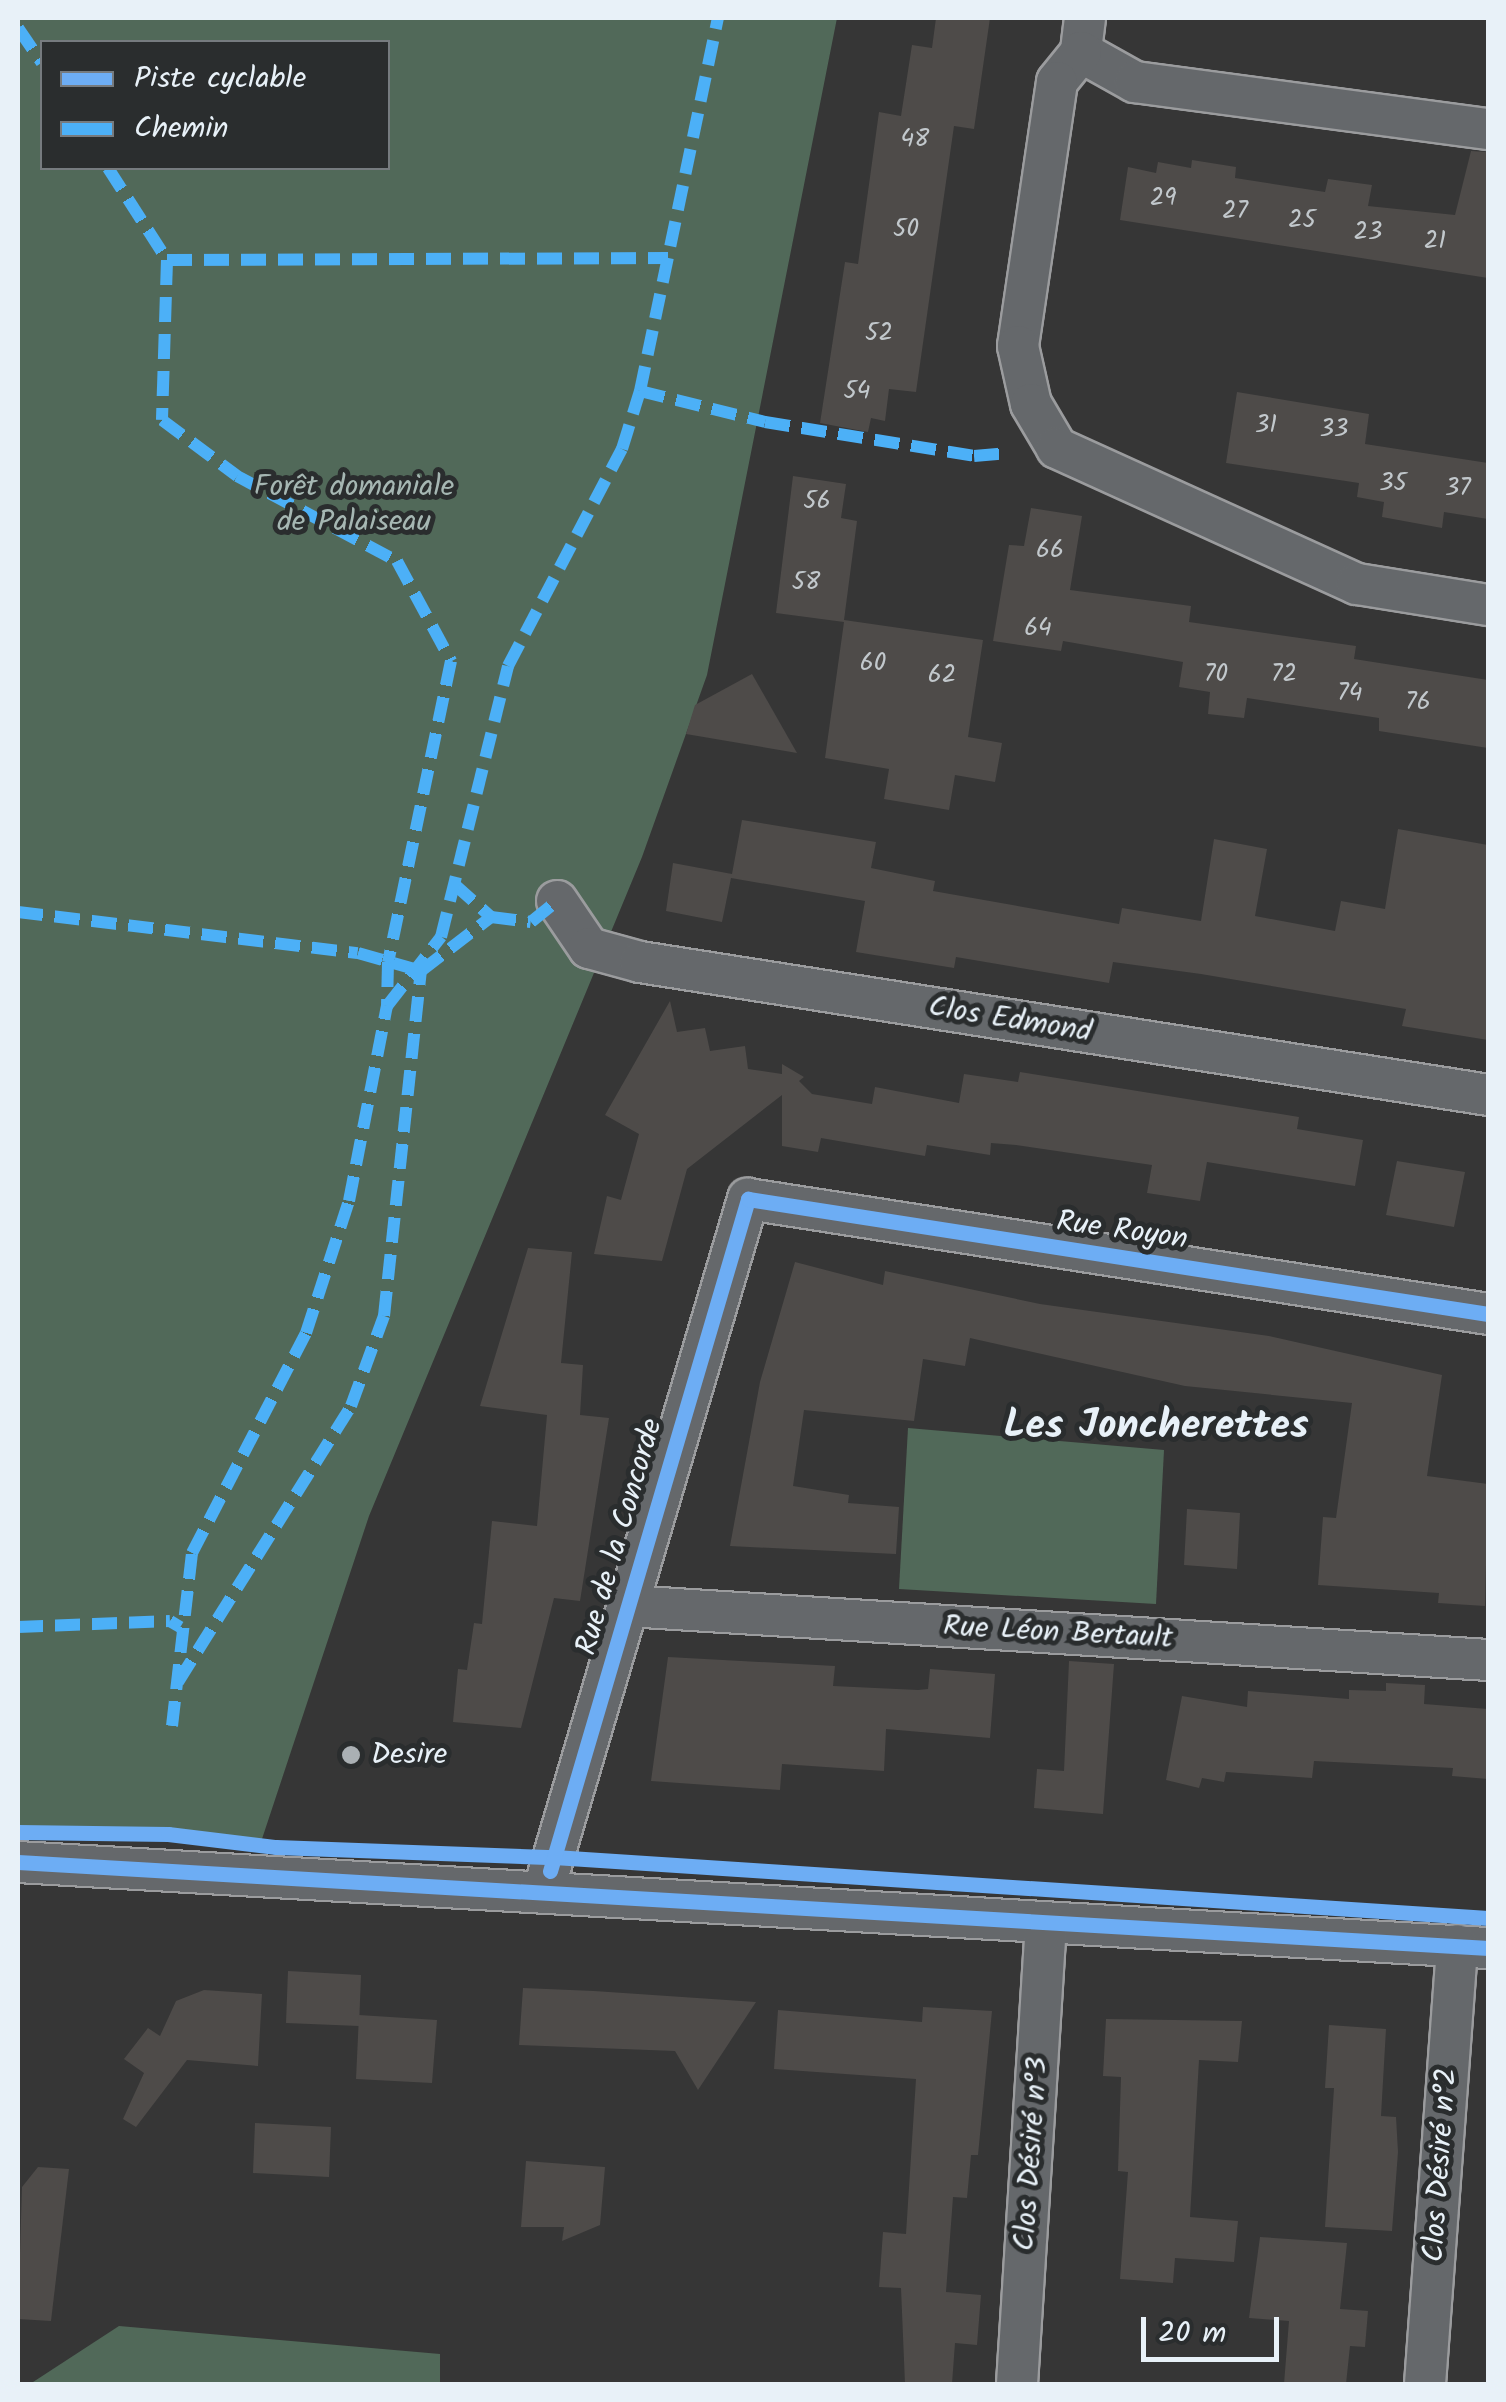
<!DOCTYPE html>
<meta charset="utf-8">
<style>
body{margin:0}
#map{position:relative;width:1506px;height:2402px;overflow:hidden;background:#363636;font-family:Kalam,sans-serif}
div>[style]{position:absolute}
.green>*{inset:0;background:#516959}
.building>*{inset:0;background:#4e4b49}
.roads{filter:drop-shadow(2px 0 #9b9c9e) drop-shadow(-2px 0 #9b9c9e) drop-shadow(0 2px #9b9c9e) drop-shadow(0 -2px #9b9c9e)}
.minor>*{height:40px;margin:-20px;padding:0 20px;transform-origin:20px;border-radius:20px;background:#65686b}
.quiet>*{height:12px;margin-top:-6px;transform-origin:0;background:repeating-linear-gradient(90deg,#4cb0f7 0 25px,transparent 0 37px)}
.cycleway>*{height:15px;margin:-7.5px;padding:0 7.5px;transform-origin:7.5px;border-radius:7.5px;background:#6dadf4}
.dots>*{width:28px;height:28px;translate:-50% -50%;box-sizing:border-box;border:5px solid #2a2d2e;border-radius:50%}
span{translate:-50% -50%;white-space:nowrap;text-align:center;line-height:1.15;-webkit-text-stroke:10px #2a2d2e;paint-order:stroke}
.number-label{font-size:25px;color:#c2c8cc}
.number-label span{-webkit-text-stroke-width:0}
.park-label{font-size:30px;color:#a6b7b3}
.street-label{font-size:30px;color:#e8f1f8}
.poi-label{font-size:30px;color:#e8f1f8}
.left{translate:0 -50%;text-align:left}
.district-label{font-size:40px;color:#e8f1f8;font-weight:700}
.frame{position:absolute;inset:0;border:20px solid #e8f1f8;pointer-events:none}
.legend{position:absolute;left:40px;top:40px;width:350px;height:130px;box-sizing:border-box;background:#2a2d2e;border:2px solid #767b7f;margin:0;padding:12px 18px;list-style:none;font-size:30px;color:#e8f1f8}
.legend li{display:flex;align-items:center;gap:20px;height:50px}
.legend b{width:50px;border:2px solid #767b7f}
.scale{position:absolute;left:1141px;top:2317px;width:138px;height:45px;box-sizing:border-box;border:5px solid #e8f1f8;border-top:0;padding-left:12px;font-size:30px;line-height:35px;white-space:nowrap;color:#e8f1f8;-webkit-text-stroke:8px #2a2d2e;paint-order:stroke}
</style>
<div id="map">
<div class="green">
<div style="clip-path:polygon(evenodd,18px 18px,837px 18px,707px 675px,642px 857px,369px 1516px,260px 1845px,18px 1831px,18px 18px,42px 42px,388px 42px,388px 168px,42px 168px,42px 42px)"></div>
<div style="clip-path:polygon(908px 1428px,1164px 1450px,1156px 1604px,899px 1589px)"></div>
<div style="clip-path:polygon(119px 2326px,440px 2354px,440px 2384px,30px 2384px)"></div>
</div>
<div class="building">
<div style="clip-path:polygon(936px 18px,990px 18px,974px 129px,954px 126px,916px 392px,889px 389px,885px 421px,871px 418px,868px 432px,820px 423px,845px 262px,858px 264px,879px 112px,901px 116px,912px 45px,932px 48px)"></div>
<div style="clip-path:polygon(1471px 151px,1488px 152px,1488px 278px,1120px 220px,1128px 167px,1156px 173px,1158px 162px,1191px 168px,1192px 160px,1236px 167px,1235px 178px,1325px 192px,1328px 179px,1372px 185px,1368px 206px,1455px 215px)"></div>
<div style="clip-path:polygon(1237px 392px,1369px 414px,1365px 444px,1488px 463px,1488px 519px,1444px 512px,1442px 528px,1382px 517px,1384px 502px,1357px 497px,1359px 483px,1226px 463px)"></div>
<div style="clip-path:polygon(793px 476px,846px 484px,841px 518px,857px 521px,844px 620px,983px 640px,968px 737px,1002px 743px,995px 782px,955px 775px,949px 810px,884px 799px,889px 769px,825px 758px,844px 622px,776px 613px)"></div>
<div style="clip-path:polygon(1031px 508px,1082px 516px,1070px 590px,1191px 606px,1189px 622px,1356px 646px,1354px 659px,1488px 680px,1488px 748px,1379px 731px,1379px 718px,1247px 698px,1244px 718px,1208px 714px,1210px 692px,1179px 687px,1183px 662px,1063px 641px,1061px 651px,993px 641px,1009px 545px,1024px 546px)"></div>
<div style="clip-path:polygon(752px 674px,797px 753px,686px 734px,695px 705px)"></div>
<div style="clip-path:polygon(742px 820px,876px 842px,871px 868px,935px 881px,933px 891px,1119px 924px,1122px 908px,1201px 921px,1214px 839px,1267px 849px,1255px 916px,1335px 931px,1341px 901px,1385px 909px,1398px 829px,1488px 845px,1488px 1040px,1402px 1026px,1406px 1009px,1201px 974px,1113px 962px,1109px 983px,956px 957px,954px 968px,856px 952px,865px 901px,731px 878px,722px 922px,666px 911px,673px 863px,732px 874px)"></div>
<div style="clip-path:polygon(670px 1001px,677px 1032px,705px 1028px,710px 1051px,745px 1046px,748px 1069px,782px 1074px,782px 1064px,804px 1077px,799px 1081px,812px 1094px,872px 1104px,875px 1087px,959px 1103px,964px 1074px,1018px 1082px,1020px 1072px,1299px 1117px,1297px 1129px,1363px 1140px,1355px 1186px,1207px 1162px,1200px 1201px,1147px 1193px,1152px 1165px,1016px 1145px,991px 1143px,990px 1155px,927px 1145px,925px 1156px,821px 1138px,818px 1152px,782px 1146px,782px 1095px,687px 1169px,662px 1261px,594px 1254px,607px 1196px,621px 1200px,639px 1134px,605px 1115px)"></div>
<div style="clip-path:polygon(1397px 1161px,1465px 1172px,1454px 1227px,1386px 1215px)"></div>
<div style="clip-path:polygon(528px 1248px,572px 1252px,561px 1363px,583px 1365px,580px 1415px,609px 1418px,580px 1601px,554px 1598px,521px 1728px,453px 1722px,458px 1669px,467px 1670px,474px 1623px,482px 1624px,492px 1521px,537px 1526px,547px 1415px,480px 1406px)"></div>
<div style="clip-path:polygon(795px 1262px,883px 1285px,885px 1271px,1040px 1304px,1269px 1336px,1442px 1375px,1427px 1476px,1488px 1484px,1485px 1606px,1438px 1603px,1439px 1593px,1318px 1585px,1323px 1517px,1336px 1518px,1352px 1403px,1185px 1386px,970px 1338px,965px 1366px,923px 1359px,914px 1421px,804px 1410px,793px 1486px,849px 1495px,848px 1503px,899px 1507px,896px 1554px,730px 1546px,760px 1382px)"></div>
<div style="clip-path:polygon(1187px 1509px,1240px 1513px,1237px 1569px,1184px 1565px)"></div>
<div style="clip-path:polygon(668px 1657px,835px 1666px,833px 1686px,918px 1690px,928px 1689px,930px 1669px,995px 1674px,990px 1738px,886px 1729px,884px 1771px,782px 1764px,780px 1790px,651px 1781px)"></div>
<div style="clip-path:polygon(1069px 1661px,1114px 1664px,1103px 1814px,1034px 1808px,1037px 1769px,1064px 1771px)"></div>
<div style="clip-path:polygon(1386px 1683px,1425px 1685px,1424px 1704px,1488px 1709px,1488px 1779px,1452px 1776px,1453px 1768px,1314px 1761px,1312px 1778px,1226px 1772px,1224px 1782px,1202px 1778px,1199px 1788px,1166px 1780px,1182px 1696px,1247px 1707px,1248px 1691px,1349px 1699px,1349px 1690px,1386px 1691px)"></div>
<div style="clip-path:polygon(288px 1971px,361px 1975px,359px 2026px,286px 2023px)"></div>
<div style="clip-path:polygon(523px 1988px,594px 1991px,756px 2002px,698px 2090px,675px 2051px,519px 2045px)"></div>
<div style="clip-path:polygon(204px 1990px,262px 1994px,258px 2066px,187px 2060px,136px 2127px,123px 2119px,144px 2073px,124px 2059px,148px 2028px,160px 2036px,176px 2001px)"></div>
<div style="clip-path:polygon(923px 2007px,992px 2011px,978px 2155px,971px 2155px,967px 2198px,953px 2197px,946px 2292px,981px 2295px,977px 2345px,955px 2343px,952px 2384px,905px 2384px,901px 2288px,879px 2287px,883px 2232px,906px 2234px,916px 2079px,774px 2069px,778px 2010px,922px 2022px)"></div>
<div style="clip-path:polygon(359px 2015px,437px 2020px,432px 2083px,356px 2079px)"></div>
<div style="clip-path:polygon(1106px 2019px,1242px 2021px,1238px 2062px,1199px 2060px,1190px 2217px,1238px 2221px,1234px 2262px,1175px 2258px,1173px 2283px,1120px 2279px,1128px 2172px,1118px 2171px,1121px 2077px,1103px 2076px)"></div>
<div style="clip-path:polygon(1329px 2025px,1386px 2029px,1381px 2116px,1396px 2117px,1398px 2152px,1392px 2231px,1325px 2227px,1334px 2088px,1325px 2088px)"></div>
<div style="clip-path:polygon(255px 2123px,331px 2127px,329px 2177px,253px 2173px)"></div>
<div style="clip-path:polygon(526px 2161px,605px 2167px,600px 2225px,562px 2241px,564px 2227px,521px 2227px)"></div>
<div style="clip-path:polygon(38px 2167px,69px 2169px,51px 2321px,18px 2319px,22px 2187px)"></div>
<div style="clip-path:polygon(1260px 2237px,1347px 2243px,1340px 2309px,1368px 2311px,1365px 2347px,1350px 2346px,1346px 2384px,1284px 2384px,1289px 2321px,1249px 2318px)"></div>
</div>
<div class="roads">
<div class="minor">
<div style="left:1085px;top:18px;width:34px;rotate:97deg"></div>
<div style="left:1081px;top:52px;width:62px;rotate:29.1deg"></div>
<div style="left:1135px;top:82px;width:356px;rotate:7.6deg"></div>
<div style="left:1081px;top:52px;width:38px;rotate:129deg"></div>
<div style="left:1057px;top:82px;width:267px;rotate:98.4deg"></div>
<div style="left:1018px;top:346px;width:59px;rotate:77.4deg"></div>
<div style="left:1031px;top:404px;width:51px;rotate:59.4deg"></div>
<div style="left:1057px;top:448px;width:329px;rotate:24.4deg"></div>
<div style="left:1357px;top:584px;width:133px;rotate:9.1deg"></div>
<div style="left:557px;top:901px;width:57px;rotate:55.8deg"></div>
<div style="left:589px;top:948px;width:53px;rotate:15.4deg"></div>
<div style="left:640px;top:962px;width:858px;rotate:8.91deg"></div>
<div style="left:628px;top:1606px;width:862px;rotate:3.59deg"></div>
<div style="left:18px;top:1862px;width:1473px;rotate:3.35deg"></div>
<div style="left:544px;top:1889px;width:720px;rotate:-73.53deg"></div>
<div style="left:748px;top:1199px;width:749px;rotate:8.83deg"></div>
<div style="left:1017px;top:2384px;width:461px;rotate:-86.4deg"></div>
<div style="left:1425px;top:2384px;width:440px;rotate:-85.8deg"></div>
</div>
</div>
<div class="quiet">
<div style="left:18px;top:28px;width:42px;rotate:55.6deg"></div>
<div style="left:108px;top:168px;width:109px;rotate:57.3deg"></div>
<div style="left:167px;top:260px;width:160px;rotate:91.8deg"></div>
<div style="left:162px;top:420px;width:94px;rotate:36.7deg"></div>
<div style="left:237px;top:476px;width:181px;rotate:28deg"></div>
<div style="left:397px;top:561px;width:114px;rotate:61.6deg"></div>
<div style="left:451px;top:661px;width:308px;rotate:101.8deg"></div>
<div style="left:388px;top:962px;width:44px;rotate:91.3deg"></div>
<div style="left:167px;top:260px;width:501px;rotate:-0.23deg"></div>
<div style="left:640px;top:391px;width:129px;rotate:13.9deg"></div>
<div style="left:765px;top:422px;width:212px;rotate:9.2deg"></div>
<div style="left:974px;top:456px;width:32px;rotate:-5deg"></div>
<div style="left:454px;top:884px;width:50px;rotate:41.7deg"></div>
<div style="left:18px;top:912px;width:342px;rotate:6.9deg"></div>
<div style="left:358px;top:953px;width:66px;rotate:15.9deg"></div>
<div style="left:18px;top:1627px;width:152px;rotate:-2.3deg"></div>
<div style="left:170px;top:1621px;width:12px;rotate:31deg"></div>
<div style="left:178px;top:1682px;width:326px;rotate:-57.9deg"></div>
<div style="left:351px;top:1406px;width:96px;rotate:-69.9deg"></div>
<div style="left:384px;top:1316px;width:347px;rotate:-83.9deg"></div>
<div style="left:421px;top:971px;width:88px;rotate:-37.6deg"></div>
<div style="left:491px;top:917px;width:40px;rotate:7.1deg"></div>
<div style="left:531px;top:922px;width:33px;rotate:-39deg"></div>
<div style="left:172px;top:1726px;width:174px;rotate:-83.4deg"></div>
<div style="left:192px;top:1553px;width:248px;rotate:-62.6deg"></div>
<div style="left:306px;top:1333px;width:139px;rotate:-72deg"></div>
<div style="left:349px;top:1201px;width:199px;rotate:-79deg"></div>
<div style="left:387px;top:1006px;width:88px;rotate:-52deg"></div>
<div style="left:441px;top:937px;width:279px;rotate:-76.1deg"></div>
<div style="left:508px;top:666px;width:245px;rotate:-62.3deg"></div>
<div style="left:622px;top:449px;width:61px;rotate:-72.8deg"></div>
<div style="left:640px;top:391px;width:381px;rotate:-78.2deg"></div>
</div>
<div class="cycleway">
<div style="left:18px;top:1832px;width:150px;rotate:0.8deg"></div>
<div style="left:168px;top:1834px;width:109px;rotate:6.9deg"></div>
<div style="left:276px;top:1847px;width:278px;rotate:2.1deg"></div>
<div style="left:554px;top:1857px;width:936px;rotate:3.74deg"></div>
<div style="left:18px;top:1862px;width:1473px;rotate:3.35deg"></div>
<div style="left:550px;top:1871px;width:701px;rotate:-73.58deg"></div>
<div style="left:748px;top:1199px;width:749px;rotate:8.83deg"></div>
</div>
<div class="dots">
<div style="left:351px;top:1755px;background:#aab0b4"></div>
</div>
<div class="number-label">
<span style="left:915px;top:139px">48</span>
<span style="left:1163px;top:198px">29</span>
<span style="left:1235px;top:211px">27</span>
<span style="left:1302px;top:220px">25</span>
<span style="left:906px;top:229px">50</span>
<span style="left:1368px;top:232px">23</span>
<span style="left:1435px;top:241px">21</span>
<span style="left:879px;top:333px">52</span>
<span style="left:857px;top:391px">54</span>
<span style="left:1266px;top:425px">31</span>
<span style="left:1334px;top:429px">33</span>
<span style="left:1393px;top:483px">35</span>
<span style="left:1458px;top:488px">37</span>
<span style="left:817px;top:501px">56</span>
<span style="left:1050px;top:550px">66</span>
<span style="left:806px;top:582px">58</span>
<span style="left:1038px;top:628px">64</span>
<span style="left:873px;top:663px">60</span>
<span style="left:1216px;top:674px">70</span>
<span style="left:1284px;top:674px">72</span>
<span style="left:942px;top:675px">62</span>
<span style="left:1350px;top:693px">74</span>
<span style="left:1418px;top:702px">76</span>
</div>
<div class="park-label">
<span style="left:354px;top:504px">Forêt domaniale<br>de Palaiseau</span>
</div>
<div class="street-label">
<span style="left:1010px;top:1020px;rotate:9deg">Clos Edmond</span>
<span style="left:1122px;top:1231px;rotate:8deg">Rue Royon</span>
<span style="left:620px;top:1537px;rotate:-74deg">Rue de la Concorde</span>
<span style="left:1058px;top:1633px;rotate:3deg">Rue Léon Bertault</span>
<span style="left:1032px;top:2154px;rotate:-86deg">Clos Désiré n°3</span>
<span style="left:1441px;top:2165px;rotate:-86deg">Clos Désiré n°2</span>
</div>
<div class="poi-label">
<span class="left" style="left:371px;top:1755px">Desire</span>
</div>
<div class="district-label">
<span style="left:1156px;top:1426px">Les Joncherettes</span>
</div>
<div class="frame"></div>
<ul class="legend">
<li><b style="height:12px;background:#6dadf4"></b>Piste cyclable</li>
<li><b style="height:12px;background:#4cb0f7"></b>Chemin</li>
</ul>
<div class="scale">20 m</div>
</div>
